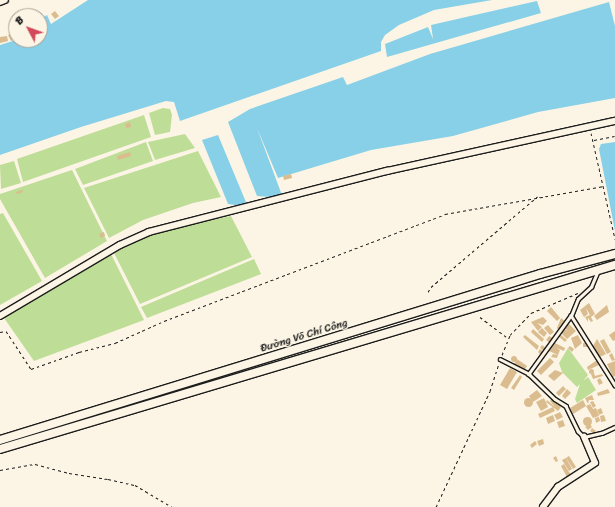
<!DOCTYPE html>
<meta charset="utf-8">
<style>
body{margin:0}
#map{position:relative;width:615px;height:507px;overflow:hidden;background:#fcf5e5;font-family:Sriracha,sans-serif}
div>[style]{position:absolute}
.green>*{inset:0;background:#bedd96}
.water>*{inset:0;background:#87d0e8}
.building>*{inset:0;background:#dabc8e}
.round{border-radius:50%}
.path>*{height:1px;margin-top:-0.5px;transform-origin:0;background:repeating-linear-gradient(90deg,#1c1c1c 0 3px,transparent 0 6px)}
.roads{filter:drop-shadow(1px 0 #1c1c1c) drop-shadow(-1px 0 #1c1c1c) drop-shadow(0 1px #1c1c1c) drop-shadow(0 -1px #1c1c1c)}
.service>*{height:2.5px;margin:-1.25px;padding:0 1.25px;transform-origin:1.25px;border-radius:1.25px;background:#fcf5e5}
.minor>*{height:5.5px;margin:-2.75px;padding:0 2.75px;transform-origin:2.75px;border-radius:2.75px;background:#fcf5e5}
.primary>*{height:8px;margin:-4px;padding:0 4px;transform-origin:4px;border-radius:4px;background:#fcf5e5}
span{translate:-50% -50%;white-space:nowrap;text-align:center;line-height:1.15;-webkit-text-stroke:3px #fcf5e5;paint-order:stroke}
.street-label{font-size:11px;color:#1c1c1c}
.north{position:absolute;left:8px;top:8px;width:40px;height:40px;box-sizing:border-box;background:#fcf5e5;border:1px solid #a29e95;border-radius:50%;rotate:311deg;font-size:11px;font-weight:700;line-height:16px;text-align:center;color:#1c1c1c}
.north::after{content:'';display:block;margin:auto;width:14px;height:18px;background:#d1495b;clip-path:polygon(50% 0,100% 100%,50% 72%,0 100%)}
</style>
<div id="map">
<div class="green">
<div style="clip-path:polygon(163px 108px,170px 109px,172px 115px,170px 132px,155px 135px,149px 113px)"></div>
<div style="clip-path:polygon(144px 115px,151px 137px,23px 182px,17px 159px)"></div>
<div style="clip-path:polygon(185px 134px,195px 148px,155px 160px,148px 142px)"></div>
<div style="clip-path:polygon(146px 142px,153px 161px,83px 185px,75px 169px)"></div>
<div style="clip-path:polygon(198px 151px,221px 197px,193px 203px,143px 220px,109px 238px,84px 188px)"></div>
<div style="clip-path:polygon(14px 161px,21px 183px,1px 189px,0 165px)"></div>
<div style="clip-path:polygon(72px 170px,107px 241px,45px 278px,0 199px,0 194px)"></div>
<div style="clip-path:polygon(3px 213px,42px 281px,0 305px,0 214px)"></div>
<div style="clip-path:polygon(231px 216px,252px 257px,140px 304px,114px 253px,152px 232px)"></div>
<div style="clip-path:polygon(111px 254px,144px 320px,34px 361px,2px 315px)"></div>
<div style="clip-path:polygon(254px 259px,261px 274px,147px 318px,141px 307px)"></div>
<div style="clip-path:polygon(568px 348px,588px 375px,583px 381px,588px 377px,596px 390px,577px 403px,575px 399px,580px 384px,577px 387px,562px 372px,559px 363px)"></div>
</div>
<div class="water">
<div style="clip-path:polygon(88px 0,492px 0,434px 10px,399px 25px,385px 35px,381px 42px,381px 51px,180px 121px,174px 102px,166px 101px,81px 127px,0 155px,0 45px,16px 40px,40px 40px,40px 19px,47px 15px,51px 24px)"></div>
<div style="clip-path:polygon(537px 1px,541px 13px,387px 57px,385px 44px,428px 27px,433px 39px,431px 25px)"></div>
<div style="clip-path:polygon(609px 2px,615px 26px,615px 98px,538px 112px,453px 136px,371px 150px,278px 178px,257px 128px,283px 198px,257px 196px,228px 122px,250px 109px,343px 77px,347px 85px,430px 54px)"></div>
<div style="clip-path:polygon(218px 135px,248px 207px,228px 204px,202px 140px)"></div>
<div style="clip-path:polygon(615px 142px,615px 231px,599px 149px,601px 144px)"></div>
</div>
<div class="building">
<div style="clip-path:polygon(55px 11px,59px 16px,55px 19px,51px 14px)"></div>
<div style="clip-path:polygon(16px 32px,16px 38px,11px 41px,8px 35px)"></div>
<div style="clip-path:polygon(7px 36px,8px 41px,0 43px,0 37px)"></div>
<div style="clip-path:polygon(130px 122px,131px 127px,126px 128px,125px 124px)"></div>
<div style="clip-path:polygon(130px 152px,131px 156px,118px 160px,117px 156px)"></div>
<div style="clip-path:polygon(291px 174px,292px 178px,284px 180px,283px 176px)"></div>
<div style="clip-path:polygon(22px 190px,23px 192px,17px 194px,16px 192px)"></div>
<div style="clip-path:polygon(104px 232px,105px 236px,101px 238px,99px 234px)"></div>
<div style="clip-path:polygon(589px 303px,595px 314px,591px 317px,593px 321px,591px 322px,588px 318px,588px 322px,585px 317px,590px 315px,586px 308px,588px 314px,584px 317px,580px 310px)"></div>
<div style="clip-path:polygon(607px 305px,609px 312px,597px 320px,594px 316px)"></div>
<div style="clip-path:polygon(551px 307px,560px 318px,557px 321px,547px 311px)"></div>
<div style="clip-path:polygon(543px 317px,547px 321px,543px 325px,537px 323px,542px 327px,538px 331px,531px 322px)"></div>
<div style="clip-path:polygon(561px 318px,566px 322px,559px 331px,557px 328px)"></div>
<div style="clip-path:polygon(568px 323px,576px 331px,567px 339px,561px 333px,564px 329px,568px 331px,564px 328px)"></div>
<div style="clip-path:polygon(548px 325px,554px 332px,550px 335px,544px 328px)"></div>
<div style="clip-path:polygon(542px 328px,547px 333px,544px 337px,538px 332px)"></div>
<div style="clip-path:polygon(533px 329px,544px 339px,542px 342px,531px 332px)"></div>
<div style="clip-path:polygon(615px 331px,615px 340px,613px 341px,609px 335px)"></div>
<div style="clip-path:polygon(560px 334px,567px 340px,565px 342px,558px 336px)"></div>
<div style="clip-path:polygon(525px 335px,539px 346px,537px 350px,523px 337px)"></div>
<div style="clip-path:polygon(578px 335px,582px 343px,575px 349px,571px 338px)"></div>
<div style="clip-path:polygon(549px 336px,553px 338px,550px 343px,546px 340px)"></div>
<div style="clip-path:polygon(597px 339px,606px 354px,598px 358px,593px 346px)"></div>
<div style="clip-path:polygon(604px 339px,611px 352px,607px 354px,600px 341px)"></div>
<div style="clip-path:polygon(555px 343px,565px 348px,564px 351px,557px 348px,560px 350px,558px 355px,549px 351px)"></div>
<div style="clip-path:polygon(583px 343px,587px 343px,587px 347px,583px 347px)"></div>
<div style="clip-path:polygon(542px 345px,546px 348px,544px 351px,540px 348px)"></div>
<div style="clip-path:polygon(570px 346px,574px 349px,572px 352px,568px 348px)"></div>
<div style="clip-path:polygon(540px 349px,544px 352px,541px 355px,538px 352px)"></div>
<div style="clip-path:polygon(612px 353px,615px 360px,612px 361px,609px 355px)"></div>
<div style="clip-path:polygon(553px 354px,558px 355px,557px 358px,551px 357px)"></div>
<div class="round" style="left:511px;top:356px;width:6px;height:6px"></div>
<div style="clip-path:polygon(550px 358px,554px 362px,541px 375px,537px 371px)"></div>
<div style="clip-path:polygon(517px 359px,527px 366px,524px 371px,514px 364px)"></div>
<div style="clip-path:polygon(597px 360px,599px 365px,588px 370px,587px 367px)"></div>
<div style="clip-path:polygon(615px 361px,615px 376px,613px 377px,607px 364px)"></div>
<div style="clip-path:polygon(510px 368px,517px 372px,507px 389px,500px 385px)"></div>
<div class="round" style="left:588.5px;top:368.5px;width:5px;height:5px"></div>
<div style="clip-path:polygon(555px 370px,563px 373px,554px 381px,548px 376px)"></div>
<div style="clip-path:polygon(594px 373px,595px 376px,602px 374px,603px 376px,593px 379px,591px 374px)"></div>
<div style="clip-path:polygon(520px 375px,522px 377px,514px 390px,511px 388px)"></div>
<div style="clip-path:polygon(600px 378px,603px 383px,599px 385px,597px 380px)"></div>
<div style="clip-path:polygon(563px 386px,566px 389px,559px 396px,556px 393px)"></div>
<div style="clip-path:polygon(567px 389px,571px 393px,565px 399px,562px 396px)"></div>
<div style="clip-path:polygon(608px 389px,610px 393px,598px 396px,597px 393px)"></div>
<div style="clip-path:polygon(537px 390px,542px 396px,533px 402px,529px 396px)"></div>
<div style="clip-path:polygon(592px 395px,594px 400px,589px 400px,588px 404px,585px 398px)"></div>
<div class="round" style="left:523.5px;top:397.5px;width:9px;height:9px"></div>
<div style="clip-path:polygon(544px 398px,548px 407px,541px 411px,536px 402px)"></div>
<div style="clip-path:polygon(552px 398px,561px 407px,558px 411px,546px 402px,547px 400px,555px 407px,550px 401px)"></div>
<div style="clip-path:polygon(583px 400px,586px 406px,573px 414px,570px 408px)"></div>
<div style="clip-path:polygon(593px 401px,596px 406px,593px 408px,590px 402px)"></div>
<div style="clip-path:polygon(590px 404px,593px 409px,596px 408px,599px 416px,593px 418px,586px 406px)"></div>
<div style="clip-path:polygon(553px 407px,555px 411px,540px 418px,538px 414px)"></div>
<div style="clip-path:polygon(601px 408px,603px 413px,599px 415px,597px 410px)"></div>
<div style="clip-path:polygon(560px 412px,563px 417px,557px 420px,554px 415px)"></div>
<div style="clip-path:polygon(553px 415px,555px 421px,548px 424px,546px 418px)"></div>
<div style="clip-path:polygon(604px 415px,606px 421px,601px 422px,600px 416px)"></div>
<div class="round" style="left:582.5px;top:416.5px;width:9px;height:9px"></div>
<div style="clip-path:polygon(599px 417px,600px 421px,596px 423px,595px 418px)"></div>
<div style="clip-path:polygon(563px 420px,565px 426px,559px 428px,557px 422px)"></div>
<div style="clip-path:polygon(590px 424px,592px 427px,588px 430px,585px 427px)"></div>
<div style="clip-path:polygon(592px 428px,596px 431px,594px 434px,590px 431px)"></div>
<div style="clip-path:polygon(543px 439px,544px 444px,539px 446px,537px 441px)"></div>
<div style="clip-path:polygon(535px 441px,537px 444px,532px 448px,530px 445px)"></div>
<div style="clip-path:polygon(556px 456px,558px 461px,556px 462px,553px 458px)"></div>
<div style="clip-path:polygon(569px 456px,576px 467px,573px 469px,566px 458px)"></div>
<div style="clip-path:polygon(566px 458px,572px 469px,569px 471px,562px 460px)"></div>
<div style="clip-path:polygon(564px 464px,571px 475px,567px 477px,561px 466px)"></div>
</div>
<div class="path">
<div style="left:591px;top:133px;width:109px;rotate:77.2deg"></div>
<div style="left:594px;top:140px;width:21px;rotate:-11deg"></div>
<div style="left:428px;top:292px;width:6px;rotate:-59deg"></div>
<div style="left:431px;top:287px;width:140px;rotate:-40.4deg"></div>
<div style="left:480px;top:317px;width:35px;rotate:37deg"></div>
<div style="left:0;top:332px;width:6px;rotate:-9deg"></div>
<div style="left:6px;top:331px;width:45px;rotate:56.7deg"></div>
<div style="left:31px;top:369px;width:51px;rotate:-19.5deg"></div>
<div style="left:79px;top:352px;width:37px;rotate:-14deg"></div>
<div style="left:115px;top:343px;width:54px;rotate:-24.2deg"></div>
<div style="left:164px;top:321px;width:301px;rotate:-20.8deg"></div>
<div style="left:445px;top:214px;width:160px;rotate:-10deg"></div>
<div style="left:502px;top:355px;width:22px;rotate:-68deg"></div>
<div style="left:510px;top:335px;width:30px;rotate:-46deg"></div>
<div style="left:531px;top:313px;width:51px;rotate:-23.1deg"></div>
<div style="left:0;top:470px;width:36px;rotate:-10deg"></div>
<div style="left:35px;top:464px;width:35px;rotate:15deg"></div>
<div style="left:69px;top:473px;width:39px;rotate:9deg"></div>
<div style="left:108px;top:479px;width:28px;rotate:13deg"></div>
<div style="left:135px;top:485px;width:43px;rotate:30.7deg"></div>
<div style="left:436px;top:507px;width:128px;rotate:-65deg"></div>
<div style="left:490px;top:391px;width:29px;rotate:-72deg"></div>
</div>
<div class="roads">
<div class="service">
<div style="left:571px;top:316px;width:18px;rotate:-68deg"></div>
<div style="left:578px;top:299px;width:18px;rotate:-43deg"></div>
<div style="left:591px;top:287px;width:15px;rotate:-67deg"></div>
<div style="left:500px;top:359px;width:33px;rotate:27deg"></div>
<div style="left:615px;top:386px;width:83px;rotate:-122.2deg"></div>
<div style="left:571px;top:316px;width:72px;rotate:125.9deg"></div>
<div style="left:529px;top:374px;width:36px;rotate:44deg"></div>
<div style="left:555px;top:399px;width:13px;rotate:32deg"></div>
<div style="left:566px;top:406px;width:28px;rotate:64deg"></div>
<div style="left:578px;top:431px;width:8px;rotate:45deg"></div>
<div style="left:584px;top:437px;width:18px;rotate:-13deg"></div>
<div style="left:602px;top:433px;width:14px;rotate:-25deg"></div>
</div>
<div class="minor">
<div style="left:0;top:2px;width:5px;rotate:-22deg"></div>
<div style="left:0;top:316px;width:139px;rotate:-30.6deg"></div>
<div style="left:120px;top:245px;width:32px;rotate:-24deg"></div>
<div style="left:149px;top:232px;width:246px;rotate:-14.4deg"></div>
<div style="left:387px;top:171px;width:233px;rotate:-12.4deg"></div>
<div style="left:543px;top:507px;width:25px;rotate:-53deg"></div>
<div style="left:558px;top:487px;width:44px;rotate:-33deg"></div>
<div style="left:595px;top:463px;width:28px;rotate:-113deg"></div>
</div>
<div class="primary">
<div style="left:0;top:440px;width:565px;rotate:-17.09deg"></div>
<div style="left:540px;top:274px;width:78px;rotate:-14.9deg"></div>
<div style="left:0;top:449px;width:642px;rotate:-16.66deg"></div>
</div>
</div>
<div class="street-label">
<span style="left:304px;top:336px;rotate:-17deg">Đường Võ Chí Công</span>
</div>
<div class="north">B</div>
</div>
